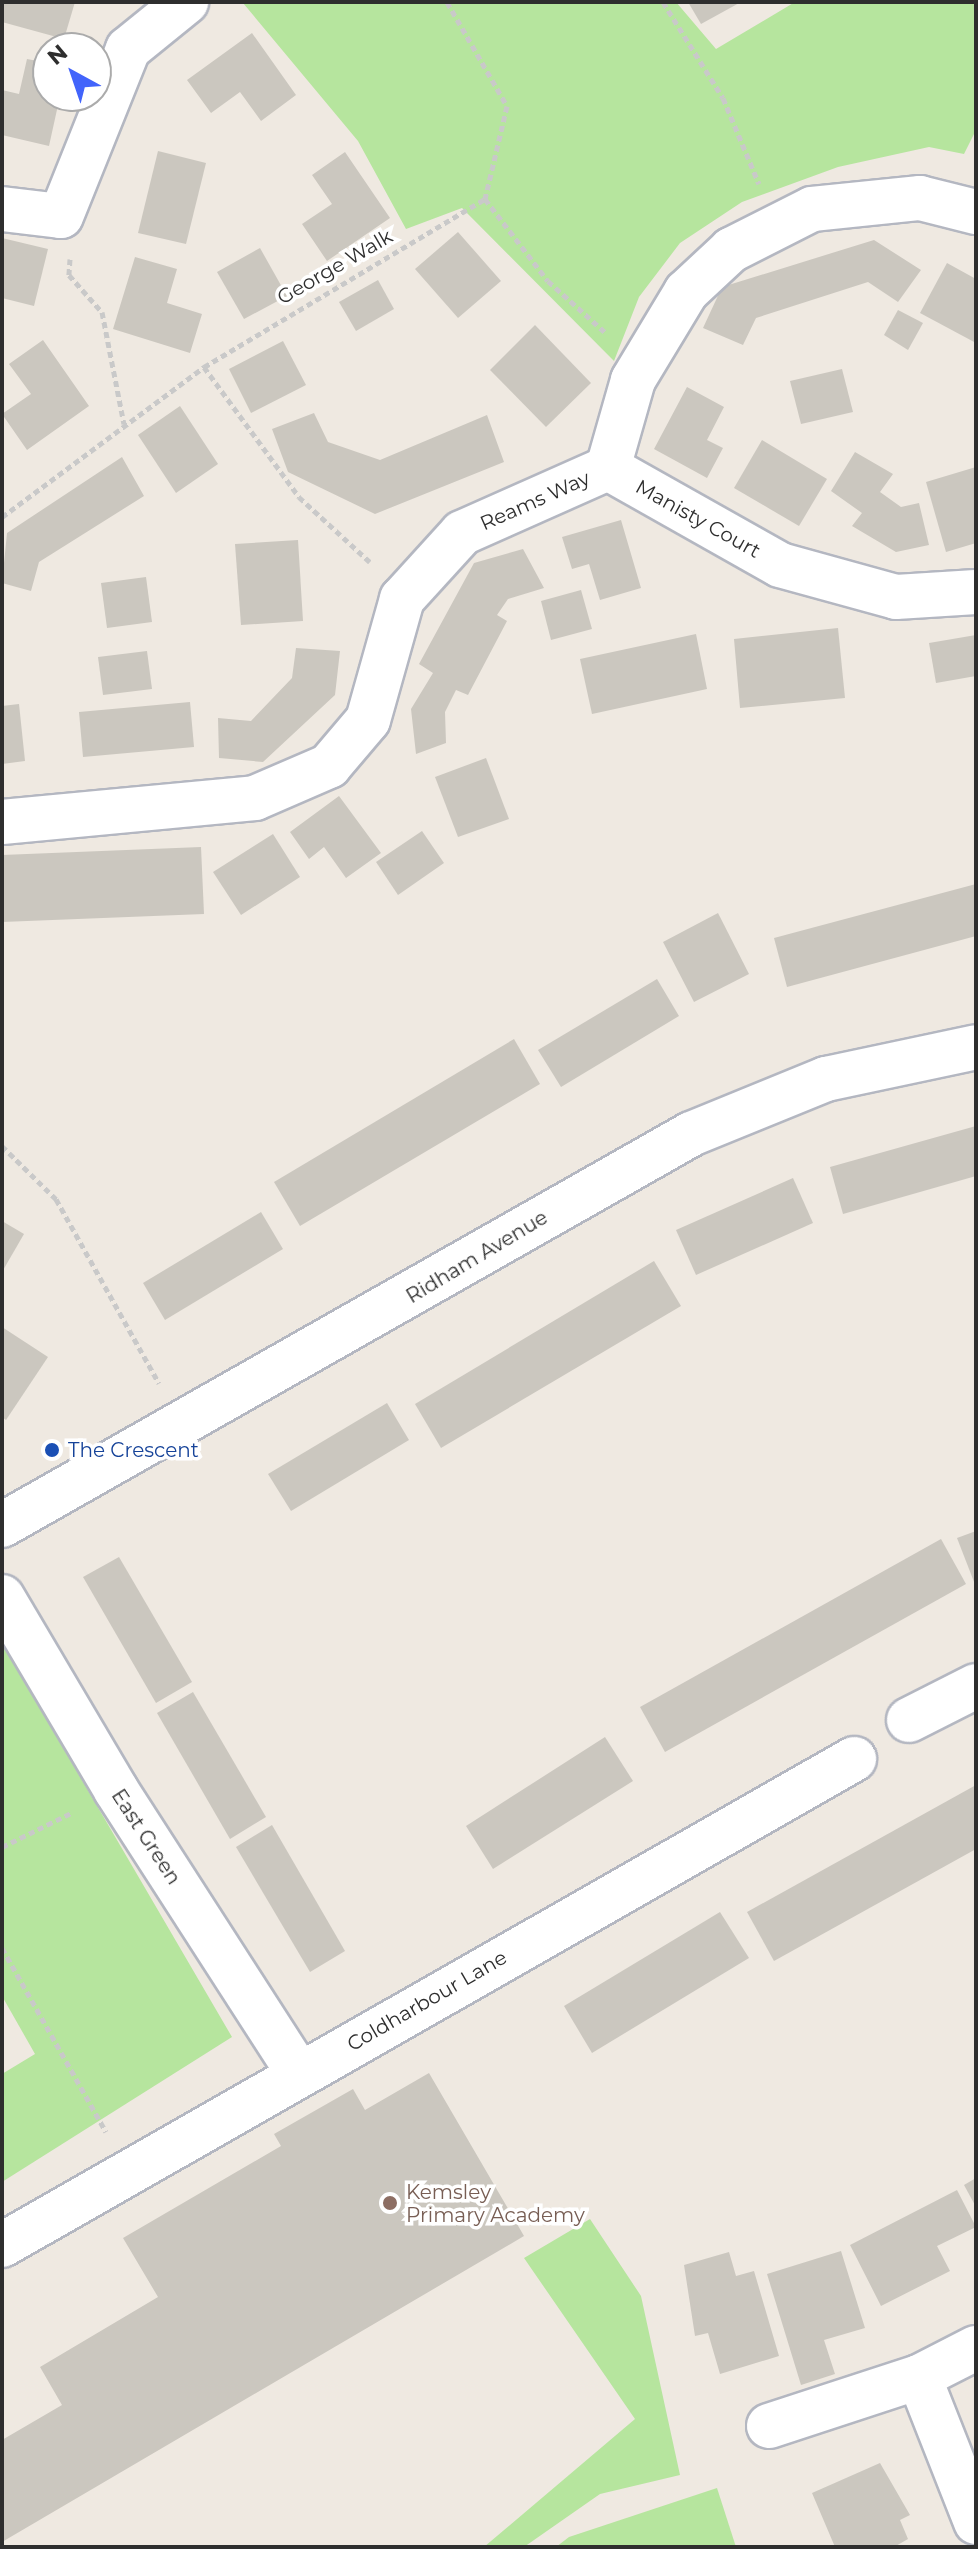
<!DOCTYPE html>
<style>
body{margin:0}
#map{position:relative;width:978px;height:2549px;overflow:hidden;background:#efe9e1;font-family:Montserrat,sans-serif}
div>[style]{position:absolute}
.green>*{inset:0;background:#b6e59e}
.building>*{inset:0;background:#cbc7bf}
.path>*{height:5px;margin-top:-2.5px;transform-origin:0;background:repeating-linear-gradient(90deg,#c9c9c9 0 6px,transparent 0 10px)}
.roads{filter:drop-shadow(2px 0 #b4b7c1) drop-shadow(-2px 0 #b4b7c1) drop-shadow(0 2px #b4b7c1) drop-shadow(0 -2px #b4b7c1)}
.minor>*{height:44px;margin:-22px;padding:0 22px;transform-origin:22px;border-radius:22px;background:#fff}
.dots>*{width:22px;height:22px;translate:-50% -50%;box-sizing:border-box;border:4px solid #fff;border-radius:50%}
span{translate:-50% -50%;white-space:nowrap;text-align:center;line-height:1.15;-webkit-text-stroke:7px #fff;paint-order:stroke}
.street-label{font-size:20px;color:#2e2e2e}
.transit-label{font-size:20px;color:#164399}
.left{translate:0 -50%;text-align:left}
.education-label{font-size:20px;color:#785e54}
.frame{position:absolute;inset:0;border:4px solid #2e2e2e;pointer-events:none}
.north{position:absolute;left:32px;top:32px;width:80px;height:80px;box-sizing:border-box;background:#fff;border:2px solid #ababab;border-radius:50%;rotate:320deg;font-size:22px;font-weight:700;line-height:32px;text-align:center;color:#2e2e2e}
.north::after{content:'';display:block;margin:auto;width:28px;height:36px;background:#4264fb;clip-path:polygon(50% 0,100% 100%,50% 72%,0 100%)}
</style>
<div id="map">
<div class="green">
<div style="clip-path:polygon(676px 2px,716px 49px,795px 2px,976px 2px,976px 130px,964px 154px,929px 147px,838px 167px,742px 202px,680px 243px,639px 297px,614px 361px,462px 208px,406px 229px,358px 141px,243px 3px)"></div>
<div style="clip-path:polygon(2px 1643px,232px 2037px,2px 2182px,2px 2074px,35px 2054px,2px 1996px)"></div>
<div style="clip-path:polygon(590px 2219px,641px 2296px,680px 2475px,600px 2494px,524px 2547px,484px 2547px,635px 2419px,524px 2258px)"></div>
<div style="clip-path:polygon(717px 2488px,736px 2547px,556px 2547px,569px 2537px)"></div>
</div>
<div class="building">
<div style="clip-path:polygon(2px 2px,75px 2px,64px 39px,2px 22px)"></div>
<div style="clip-path:polygon(688px 2px,741px 2px,701px 24px)"></div>
<div style="clip-path:polygon(252px 33px,296px 95px,261px 121px,240px 92px,211px 113px,187px 80px)"></div>
<div style="clip-path:polygon(27px 59px,48px 63px,48px 96px,60px 96px,49px 146px,2px 135px,2px 90px,19px 94px)"></div>
<div style="clip-path:polygon(158px 151px,206px 163px,186px 244px,138px 233px)"></div>
<div style="clip-path:polygon(345px 152px,390px 218px,327px 261px,302px 224px,332px 204px,312px 175px)"></div>
<div style="clip-path:polygon(458px 232px,501px 281px,458px 318px,415px 269px)"></div>
<div style="clip-path:polygon(2px 238px,48px 249px,34px 306px,2px 298px)"></div>
<div style="clip-path:polygon(874px 240px,921px 270px,898px 302px,868px 282px,756px 318px,743px 345px,703px 328px,722px 287px)"></div>
<div style="clip-path:polygon(260px 248px,287px 296px,244px 319px,217px 272px)"></div>
<div style="clip-path:polygon(135px 257px,177px 269px,167px 303px,202px 314px,190px 353px,113px 329px)"></div>
<div style="clip-path:polygon(947px 263px,976px 279px,976px 343px,920px 313px)"></div>
<div style="clip-path:polygon(378px 280px,394px 309px,356px 331px,339px 302px)"></div>
<div style="clip-path:polygon(898px 310px,923px 323px,908px 350px,884px 335px)"></div>
<div style="clip-path:polygon(535px 325px,591px 383px,546px 427px,490px 370px)"></div>
<div style="clip-path:polygon(43px 340px,89px 406px,27px 450px,2px 414px,31px 394px,9px 364px)"></div>
<div style="clip-path:polygon(283px 341px,306px 385px,251px 413px,229px 369px)"></div>
<div style="clip-path:polygon(842px 369px,853px 412px,801px 424px,790px 381px)"></div>
<div style="clip-path:polygon(687px 387px,724px 407px,707px 440px,723px 448px,707px 478px,654px 449px)"></div>
<div style="clip-path:polygon(180px 406px,218px 464px,176px 493px,138px 435px)"></div>
<div style="clip-path:polygon(314px 413px,328px 442px,380px 460px,487px 415px,504px 462px,375px 514px,288px 472px,272px 429px)"></div>
<div style="clip-path:polygon(762px 440px,827px 479px,799px 526px,734px 488px)"></div>
<div style="clip-path:polygon(855px 452px,893px 474px,880px 492px,901px 507px,919px 503px,929px 545px,896px 552px,852px 526px,862px 513px,831px 491px)"></div>
<div style="clip-path:polygon(122px 457px,144px 496px,39px 562px,31px 591px,2px 583px,7px 533px)"></div>
<div style="clip-path:polygon(976px 467px,976px 543px,946px 552px,926px 482px)"></div>
<div style="clip-path:polygon(621px 520px,641px 588px,600px 600px,589px 564px,572px 569px,562px 537px)"></div>
<div style="clip-path:polygon(298px 540px,303px 621px,241px 625px,235px 544px)"></div>
<div style="clip-path:polygon(523px 549px,544px 588px,508px 599px,497px 615px,507px 621px,468px 695px,456px 690px,445px 712px,446px 743px,416px 754px,411px 709px,433px 673px,419px 664px,474px 563px)"></div>
<div style="clip-path:polygon(146px 577px,152px 622px,107px 628px,101px 583px)"></div>
<div style="clip-path:polygon(581px 590px,592px 629px,551px 640px,541px 601px)"></div>
<div style="clip-path:polygon(838px 628px,845px 698px,740px 708px,734px 639px)"></div>
<div style="clip-path:polygon(696px 634px,707px 689px,592px 714px,580px 659px)"></div>
<div style="clip-path:polygon(976px 635px,976px 676px,936px 683px,929px 643px)"></div>
<div style="clip-path:polygon(296px 648px,340px 651px,335px 695px,263px 762px,219px 758px,218px 718px,251px 721px,292px 678px)"></div>
<div style="clip-path:polygon(147px 651px,152px 689px,103px 695px,98px 657px)"></div>
<div style="clip-path:polygon(190px 702px,194px 747px,83px 757px,79px 712px)"></div>
<div style="clip-path:polygon(19px 704px,25px 761px,2px 764px,2px 706px)"></div>
<div style="clip-path:polygon(486px 758px,509px 819px,458px 837px,435px 777px)"></div>
<div style="clip-path:polygon(339px 796px,381px 853px,346px 878px,324px 847px,309px 859px,290px 832px)"></div>
<div style="clip-path:polygon(422px 831px,444px 863px,398px 895px,376px 862px)"></div>
<div style="clip-path:polygon(273px 834px,300px 877px,241px 915px,213px 872px)"></div>
<div style="clip-path:polygon(201px 847px,204px 914px,2px 922px,2px 855px)"></div>
<div style="clip-path:polygon(976px 884px,976px 936px,787px 987px,774px 938px)"></div>
<div style="clip-path:polygon(718px 913px,749px 974px,694px 1002px,663px 942px)"></div>
<div style="clip-path:polygon(657px 979px,679px 1016px,561px 1087px,538px 1050px)"></div>
<div style="clip-path:polygon(514px 1039px,540px 1084px,300px 1226px,274px 1182px)"></div>
<div style="clip-path:polygon(976px 1126px,976px 1176px,843px 1214px,830px 1167px)"></div>
<div style="clip-path:polygon(793px 1178px,813px 1223px,696px 1275px,676px 1230px)"></div>
<div style="clip-path:polygon(261px 1212px,283px 1249px,165px 1320px,143px 1283px)"></div>
<div style="clip-path:polygon(2px 1221px,24px 1234px,2px 1272px)"></div>
<div style="clip-path:polygon(654px 1261px,681px 1306px,441px 1448px,415px 1404px)"></div>
<div style="clip-path:polygon(2px 1327px,48px 1357px,6px 1420px,2px 1417px)"></div>
<div style="clip-path:polygon(387px 1403px,409px 1440px,291px 1511px,268px 1474px)"></div>
<div style="clip-path:polygon(976px 1531px,976px 1587px,957px 1538px)"></div>
<div style="clip-path:polygon(941px 1539px,966px 1584px,665px 1752px,640px 1707px)"></div>
<div style="clip-path:polygon(119px 1557px,192px 1682px,156px 1703px,83px 1577px)"></div>
<div style="clip-path:polygon(193px 1692px,266px 1817px,230px 1839px,157px 1713px)"></div>
<div style="clip-path:polygon(605px 1737px,633px 1781px,493px 1869px,466px 1826px)"></div>
<div style="clip-path:polygon(976px 1785px,976px 1849px,774px 1961px,747px 1912px)"></div>
<div style="clip-path:polygon(272px 1825px,345px 1951px,310px 1972px,236px 1847px)"></div>
<div style="clip-path:polygon(720px 1912px,749px 1958px,592px 2053px,564px 2006px)"></div>
<div style="clip-path:polygon(429px 2073px,524px 2236px,2px 2542px,2px 2440px,62px 2405px,40px 2367px,158px 2297px,123px 2238px,281px 2146px,274px 2134px,353px 2089px,365px 2110px)"></div>
<div style="clip-path:polygon(976px 2178px,976px 2207px,964px 2185px)"></div>
<div style="clip-path:polygon(957px 2190px,976px 2227px,937px 2246px,950px 2271px,881px 2306px,850px 2245px)"></div>
<div style="clip-path:polygon(841px 2251px,865px 2328px,824px 2340px,835px 2374px,801px 2385px,767px 2274px)"></div>
<div style="clip-path:polygon(729px 2252px,736px 2276px,754px 2271px,779px 2356px,720px 2374px,708px 2333px,695px 2336px,684px 2265px)"></div>
<div style="clip-path:polygon(880px 2463px,910px 2515px,900px 2520px,908px 2539px,894px 2547px,835px 2547px,812px 2493px)"></div>
</div>
<div class="path">
<div style="left:447px;top:2px;width:120px;rotate:60deg"></div>
<div style="left:507px;top:106px;width:96px;rotate:103.3deg"></div>
<div style="left:663px;top:2px;width:113px;rotate:58deg"></div>
<div style="left:723px;top:98px;width:93px;rotate:67.3deg"></div>
<div style="left:485px;top:199px;width:103px;rotate:52.5deg"></div>
<div style="left:548px;top:281px;width:78px;rotate:41.9deg"></div>
<div style="left:70px;top:259px;width:16px;rotate:94deg"></div>
<div style="left:69px;top:275px;width:50px;rotate:48.3deg"></div>
<div style="left:102px;top:312px;width:114px;rotate:78.9deg"></div>
<div style="left:204px;top:367px;width:161px;rotate:53.8deg"></div>
<div style="left:299px;top:497px;width:96px;rotate:42.5deg"></div>
<div style="left:2px;top:517px;width:252px;rotate:-36.6deg"></div>
<div style="left:204px;top:367px;width:327px;rotate:-30.9deg"></div>
<div style="left:2px;top:1146px;width:76px;rotate:44.5deg"></div>
<div style="left:56px;top:1199px;width:211px;rotate:60.8deg"></div>
<div style="left:2px;top:1847px;width:79px;rotate:-26.2deg"></div>
<div style="left:2px;top:1948px;width:211px;rotate:60.5deg"></div>
</div>
<div class="roads">
<div class="minor">
<div style="left:2px;top:209px;width:59px;rotate:6.8deg"></div>
<div style="left:61px;top:216px;width:180px;rotate:-68.1deg"></div>
<div style="left:128px;top:49px;width:75px;rotate:-39deg"></div>
<div style="left:608px;top:468px;width:197px;rotate:29.4deg"></div>
<div style="left:780px;top:565px;width:120px;rotate:15.4deg"></div>
<div style="left:896px;top:597px;width:80px;rotate:-3.6deg"></div>
<div style="left:2px;top:822px;width:254px;rotate:-5.4deg"></div>
<div style="left:255px;top:798px;width:81px;rotate:-23.4deg"></div>
<div style="left:329px;top:766px;width:60px;rotate:-49.7deg"></div>
<div style="left:368px;top:720px;width:126px;rotate:-74.3deg"></div>
<div style="left:402px;top:599px;width:89px;rotate:-47.7deg"></div>
<div style="left:462px;top:533px;width:160px;rotate:-24deg"></div>
<div style="left:608px;top:468px;width:91px;rotate:-74.1deg"></div>
<div style="left:633px;top:380px;width:103px;rotate:-58.9deg"></div>
<div style="left:686px;top:292px;width:62px;rotate:-43deg"></div>
<div style="left:731px;top:250px;width:91px;rotate:-26.8deg"></div>
<div style="left:812px;top:209px;width:109px;rotate:-5.8deg"></div>
<div style="left:920px;top:198px;width:58px;rotate:14deg"></div>
<div style="left:2px;top:1525px;width:792px;rotate:-29.57deg"></div>
<div style="left:691px;top:1134px;width:146px;rotate:-22.2deg"></div>
<div style="left:826px;top:1079px;width:153px;rotate:-12deg"></div>
<div style="left:2px;top:1597px;width:224px;rotate:59.4deg"></div>
<div style="left:116px;top:1790px;width:336px;rotate:57.2deg"></div>
<div style="left:909px;top:1720px;width:75px;rotate:-26.9deg"></div>
<div style="left:2px;top:2245px;width:981px;rotate:-29.7deg"></div>
<div style="left:919px;top:2377px;width:156px;rotate:68.5deg"></div>
<div style="left:769px;top:2426px;width:158px;rotate:-18.1deg"></div>
<div style="left:919px;top:2377px;width:64px;rotate:-27deg"></div>
</div>
</div>
<div class="dots">
<div style="left:52px;top:1450px;background:#1a4fb4"></div>
<div style="left:390px;top:2203px;background:#8d6e63"></div>
</div>
<div class="street-label">
<span style="left:335px;top:267px;rotate:-30deg">George Walk</span>
<span style="left:535px;top:501px;rotate:-24deg">Reams Way</span>
<span style="left:698px;top:519px;rotate:29deg">Manisty Court</span>
<span style="left:477px;top:1257px;rotate:-31deg">Ridham Avenue</span>
<span style="left:146px;top:1837px;rotate:57deg">East Green</span>
<span style="left:427px;top:2001px;rotate:-30deg">Coldharbour Lane</span>
</div>
<div class="transit-label">
<span class="left" style="left:68px;top:1450px">The Crescent</span>
</div>
<div class="education-label">
<span class="left" style="left:406px;top:2204px">Kemsley<br>Primary Academy</span>
</div>
<div class="frame"></div>
<div class="north">N</div>
</div>
